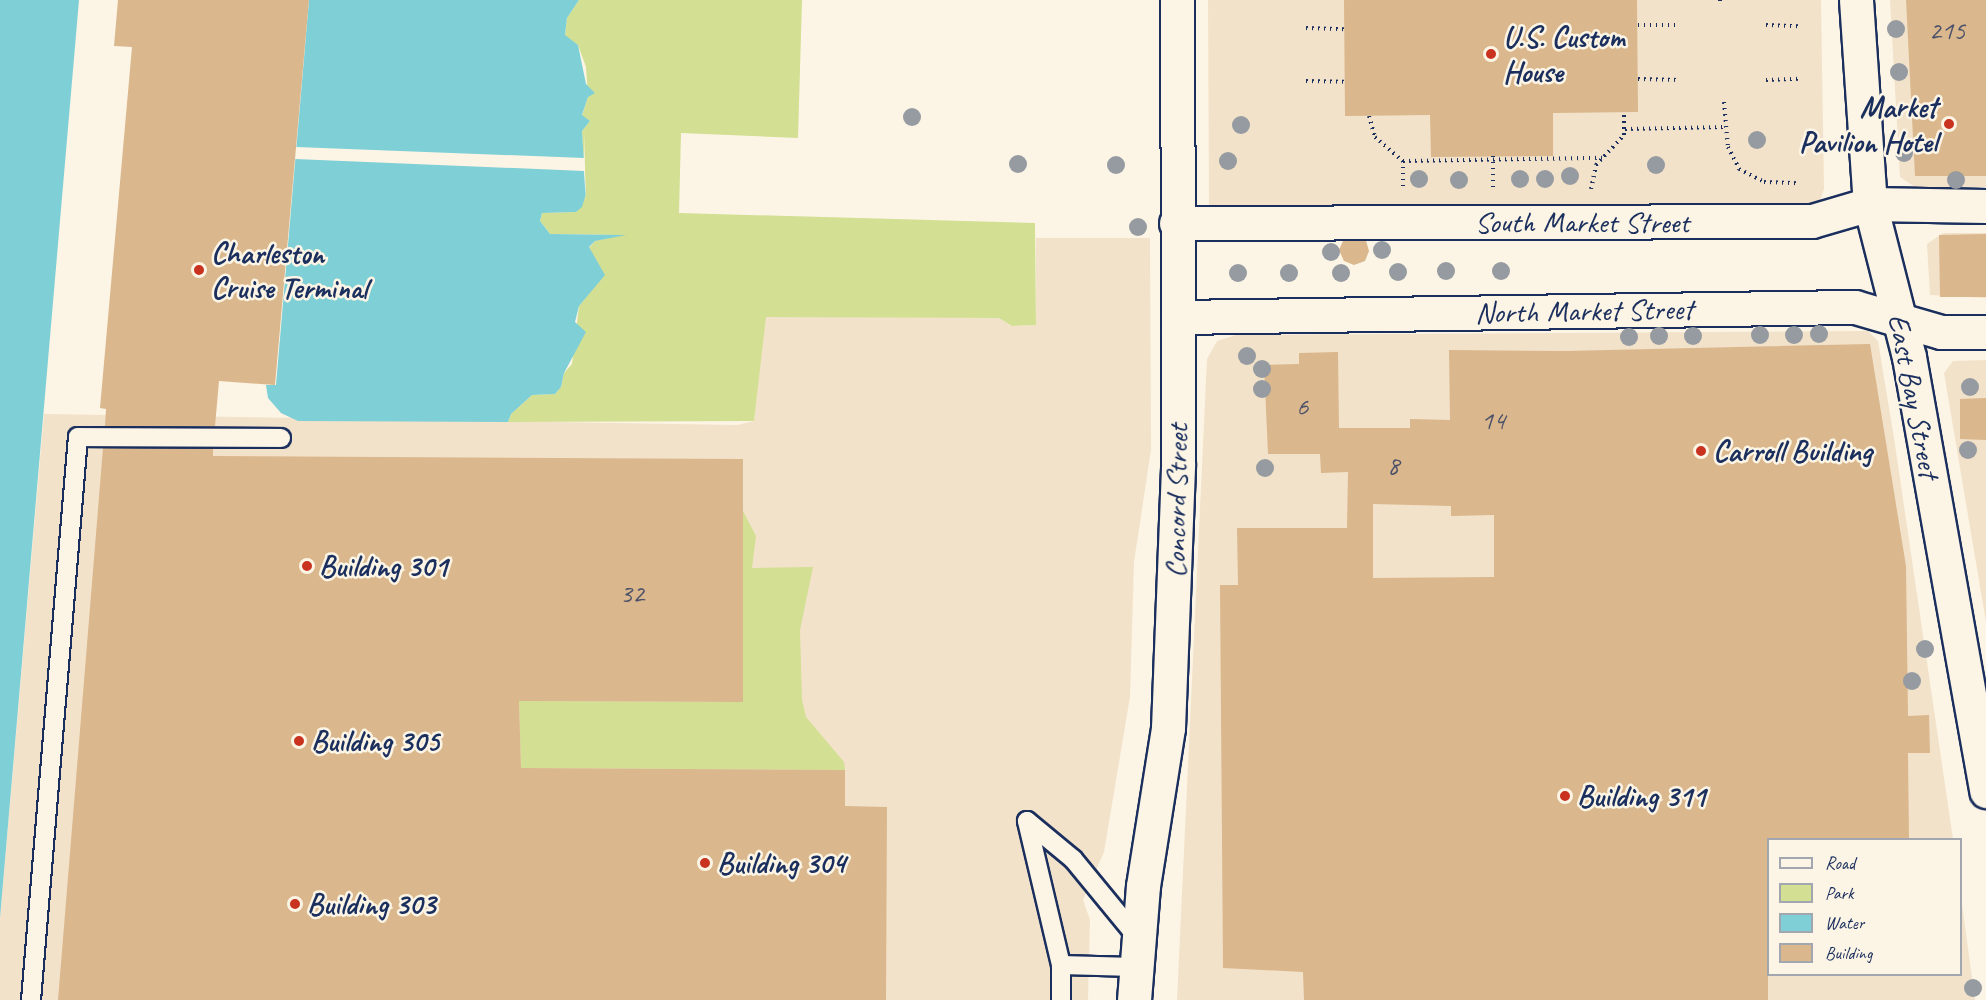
<!DOCTYPE html>
<style>
body{margin:0}
#map{position:relative;width:1986px;height:1000px;overflow:hidden;background:#fcf5e5;font-family:Caveat,sans-serif}
div>[style]{position:absolute}
.built>*{inset:0;background:#f2e2ca}
.green>*{inset:0;background:#d3df92}
.water>*{inset:0;background:#7ecfd6}
.pier>*{inset:0;background:#fcf5e5}
.building>*{inset:0;background:#dab78c}
.path>*{height:4px;margin-top:-2px;transform-origin:0;background:repeating-linear-gradient(90deg,#1b2f5e 0 1.5px,transparent 0 6px)}
.roads{filter:drop-shadow(2px 0 #1b2f5e) drop-shadow(-2px 0 #1b2f5e) drop-shadow(0 2px #1b2f5e) drop-shadow(0 -2px #1b2f5e)}
.service>*{height:18px;margin:-9px;padding:0 9px;transform-origin:9px;border-radius:9px;background:#fcf5e5}
.minor>*{height:33px;margin:-16.5px;padding:0 16.5px;transform-origin:16.5px;border-radius:16.5px;background:#fcf5e5}
.tertiary>*{height:33px;margin:-16.5px;padding:0 16.5px;transform-origin:16.5px;border-radius:16.5px;background:#fcf5e5}
.trees>*{width:18px;height:18px;margin:-9px;border-radius:50%;background:#959ba0}
.dots>*{width:16px;height:16px;translate:-50% -50%;box-sizing:border-box;border:3px solid #fcf5e5;border-radius:50%}
span{translate:-50% -50%;white-space:nowrap;text-align:center;line-height:1.15;-webkit-text-stroke:5px #fcf5e5;paint-order:stroke}
.number-label{font-size:27px;color:#4b516a}
.number-label span{-webkit-text-stroke-width:0}
.poi-label{font-size:30px;color:#1b2f5e;font-weight:700}
.left{translate:0 -50%;text-align:left}
.right{translate:-100% -50%;text-align:right}
.street-label{font-size:30px;color:#1b2f5e}
.legend{position:absolute;left:1767px;top:838px;width:195px;height:138px;box-sizing:border-box;background:#fcf5e5;border:2px solid #a2a6af;margin:0;padding:8px 10px;list-style:none;font-size:18px;color:#1b2f5e}
.legend li{display:flex;align-items:center;gap:12px;height:30px}
.legend b{width:30px;border:2px solid #a2a6af}
</style>
<div id="map">
<div class="built">
<div style="clip-path:polygon(1208px 0,1821px 0,1824px 189px,1820px 201px,1817px 205px,1209px 208px)"></div>
<div style="clip-path:polygon(1890px 0,1986px 0,1986px 187px,1915px 187px,1900px 177px)"></div>
<div style="clip-path:polygon(1943px 233px,1986px 233px,1986px 298px,1930px 295px,1927px 244px)"></div>
<div style="clip-path:polygon(1036px 238px,1150px 238px,1151px 450px,1134px 562px,1130px 697px,1104px 852px,1083px 900px,1090px 920px,1088px 1000px,0 1000px,0 918px,44px 414px,737px 425px,754px 421px,765px 316px,999px 318px,1012px 326px,1036px 325px)"></div>
<div style="clip-path:polygon(1868px 331px,1878px 341px,1894px 438px,1953px 839px,1768px 840px,1768px 974px,1960px 974px,1961px 897px,1975px 1000px,1177px 1000px,1207px 359px,1217px 341px,1236px 335px)"></div>
<div style="clip-path:polygon(1986px 360px,1986px 622px,1944px 373px,1953px 361px)"></div>
</div>
<div class="green">
<div style="clip-path:polygon(579px 0,802px 0,798px 138px,681px 133px,679px 213px,1035px 223px,1036px 325px,1012px 326px,999px 318px,766px 317px,754px 421px,508px 422px,511px 414px,532px 395px,555px 394px,561px 387px,564px 373px,572px 364px,579px 306px,604px 275px,589px 248px,595px 241px,622px 235px,550px 234px,540px 221px,542px 213px,576px 212px,586px 194px,582px 131px,590px 121px,582px 116px,588px 97px,586px 67px,578px 45px,565px 36px,567px 18px)"></div>
<div style="clip-path:polygon(743px 511px,756px 536px,752px 568px,813px 567px,800px 630px,802px 700px,806px 717px,844px 762px,845px 770px,521px 768px,519px 701px,743px 702px)"></div>
</div>
<div class="water">
<div style="clip-path:polygon(0 0,79px 0,0 918px)"></div>
<div style="clip-path:polygon(309px 0,579px 0,567px 18px,565px 35px,578px 45px,586px 84px,595px 93px,588px 97px,582px 115px,590px 121px,582px 131px,586px 194px,582px 207px,576px 212px,542px 213px,540px 221px,550px 234px,626px 235px,595px 241px,589px 247px,605px 275px,579px 306px,575px 322px,586px 332px,564px 373px,561px 387px,555px 394px,532px 395px,511px 414px,508px 422px,298px 421px,281px 413px,268px 398px,266px 385px,276px 385px)"></div>
</div>
<div class="pier">
<div style="clip-path:polygon(584px 130px,586px 204px,584px 171px,295px 159px,296px 147px,584px 158px)"></div>
</div>
<div class="building">
<div style="clip-path:polygon(118px 0,309px 0,275px 385px,219px 381px,215px 426px,105px 426px,106px 409px,100px 408px,132px 47px,114px 46px)"></div>
<div style="clip-path:polygon(1344px 0,1637px 0,1638px 112px,1553px 113px,1553px 156px,1431px 157px,1430px 115px,1345px 116px)"></div>
<div style="clip-path:polygon(1906px 0,1986px 0,1986px 176px,1915px 176px)"></div>
<div style="clip-path:polygon(1986px 234px,1986px 297px,1940px 297px,1939px 235px)"></div>
<div style="clip-path:polygon(1343px 241px,1366px 241px,1369px 251px,1365px 261px,1354px 265px,1344px 261px,1339px 250px)"></div>
<div style="clip-path:polygon(evenodd,1870px 344px,1906px 566px,1908px 716px,1929px 715px,1930px 753px,1908px 753px,1909px 840px,1768px 840px,1768px 1000px,1304px 1000px,1303px 972px,1223px 968px,1220px 585px,1238px 585px,1237px 528px,1347px 528px,1348px 472px,1321px 473px,1320px 454px,1268px 454px,1264px 365px,1299px 364px,1299px 353px,1338px 352px,1339px 428px,1410px 428px,1410px 419px,1450px 420px,1449px 350px,1566px 351px,1870px 344px,1373px 504px,1451px 506px,1451px 516px,1494px 515px,1494px 577px,1373px 578px,1373px 504px)"></div>
<div style="clip-path:polygon(1986px 398px,1986px 440px,1960px 439px,1960px 399px)"></div>
<div style="clip-path:polygon(103px 448px,213px 449px,213px 456px,743px 459px,743px 702px,519px 701px,521px 768px,845px 770px,845px 806px,887px 807px,886px 1000px,58px 1000px)"></div>
</div>
<div class="path">
<div style="left:1720px;top:0;width:2px;rotate:90deg"></div>
<div style="left:1638px;top:25px;width:42px"></div>
<div style="left:1766px;top:25px;width:33px;rotate:2deg"></div>
<div style="left:1306px;top:28px;width:38px;rotate:2deg"></div>
<div style="left:1638px;top:79px;width:42px;rotate:1.4deg"></div>
<div style="left:1766px;top:80px;width:33px;rotate:-2deg"></div>
<div style="left:1306px;top:81px;width:39px;rotate:1deg"></div>
<div style="left:1724px;top:102px;width:45px;rotate:84.9deg"></div>
<div style="left:1728px;top:147px;width:25px;rotate:63deg"></div>
<div style="left:1739px;top:169px;width:28px;rotate:27deg"></div>
<div style="left:1764px;top:182px;width:35px;rotate:2deg"></div>
<div style="left:1369px;top:116px;width:22px;rotate:74deg"></div>
<div style="left:1375px;top:137px;width:37px;rotate:41deg"></div>
<div style="left:1403px;top:161px;width:27px;rotate:90deg"></div>
<div style="left:1625px;top:129px;width:99px;rotate:-1.2deg"></div>
<div style="left:1493px;top:156px;width:34px;rotate:90deg"></div>
<div style="left:1403px;top:161px;width:199px;rotate:-0.9deg"></div>
<div style="left:1591px;top:189px;width:25px;rotate:-78deg"></div>
<div style="left:1596px;top:165px;width:41px;rotate:-47deg"></div>
<div style="left:1624px;top:135px;width:23px;rotate:-90deg"></div>
</div>
<div class="roads">
<div class="service">
<div style="left:1134px;top:967px;width:73px;rotate:-178.4deg"></div>
<div style="left:1061px;top:965px;width:148px;rotate:-103.3deg"></div>
<div style="left:1027px;top:821px;width:60px;rotate:39.6deg"></div>
<div style="left:1073px;top:859px;width:101px;rotate:50.6deg"></div>
<div style="left:31px;top:1000px;width:565px;rotate:-85.23deg"></div>
<div style="left:78px;top:437px;width:203px;rotate:0.3deg"></div>
<div style="left:1061px;top:1000px;width:35px;rotate:-90deg"></div>
</div>
<div class="minor">
<div style="left:1134px;top:1000px;width:114px;rotate:-85.5deg"></div>
<div style="left:1143px;top:886px;width:160px;rotate:-81deg"></div>
<div style="left:1168px;top:728px;width:265px;rotate:-87.8deg"></div>
<div style="left:1178px;top:463px;width:146px;rotate:-90deg"></div>
</div>
<div class="tertiary">
<div style="left:1177px;top:0;width:317px;rotate:89.8deg"></div>
<div style="left:1178px;top:317px;width:677px;rotate:-0.85deg"></div>
<div style="left:1855px;top:307px;width:90px;rotate:16.2deg"></div>
<div style="left:1941px;top:332px;width:45px"></div>
<div style="left:1856px;top:0;width:204px;rotate:86.1deg"></div>
<div style="left:1870px;top:204px;width:158px;rotate:75.7deg"></div>
<div style="left:1909px;top:357px;width:441px;rotate:79.9deg"></div>
<div style="left:1176px;top:223px;width:636px;rotate:-0.18deg"></div>
<div style="left:1812px;top:221px;width:60px;rotate:-16.3deg"></div>
<div style="left:1870px;top:204px;width:116px;rotate:1deg"></div>
</div>
</div>
<div class="trees">
<div style="left:1896px;top:29px"></div>
<div style="left:1899px;top:72px"></div>
<div style="left:912px;top:117px"></div>
<div style="left:1241px;top:125px"></div>
<div style="left:1757px;top:140px"></div>
<div style="left:1904px;top:153px"></div>
<div style="left:1228px;top:161px"></div>
<div style="left:1018px;top:164px"></div>
<div style="left:1116px;top:165px"></div>
<div style="left:1656px;top:165px"></div>
<div style="left:1570px;top:176px"></div>
<div style="left:1419px;top:179px"></div>
<div style="left:1520px;top:179px"></div>
<div style="left:1545px;top:179px"></div>
<div style="left:1459px;top:180px"></div>
<div style="left:1956px;top:180px"></div>
<div style="left:1138px;top:227px"></div>
<div style="left:1382px;top:250px"></div>
<div style="left:1331px;top:252px"></div>
<div style="left:1446px;top:271px"></div>
<div style="left:1501px;top:271px"></div>
<div style="left:1398px;top:272px"></div>
<div style="left:1238px;top:273px"></div>
<div style="left:1289px;top:273px"></div>
<div style="left:1341px;top:273px"></div>
<div style="left:1819px;top:334px"></div>
<div style="left:1760px;top:335px"></div>
<div style="left:1794px;top:335px"></div>
<div style="left:1659px;top:336px"></div>
<div style="left:1693px;top:336px"></div>
<div style="left:1629px;top:337px"></div>
<div style="left:1247px;top:356px"></div>
<div style="left:1262px;top:369px"></div>
<div style="left:1970px;top:387px"></div>
<div style="left:1262px;top:389px"></div>
<div style="left:1968px;top:450px"></div>
<div style="left:1265px;top:468px"></div>
<div style="left:1925px;top:649px"></div>
<div style="left:1912px;top:681px"></div>
<div style="left:1973px;top:988px"></div>
</div>
<div class="dots">
<div style="left:1491px;top:54px;background:#c8321e"></div>
<div style="left:1949px;top:124px;background:#c8321e"></div>
<div style="left:199px;top:270px;background:#c8321e"></div>
<div style="left:1701px;top:451px;background:#c8321e"></div>
<div style="left:307px;top:566px;background:#c8321e"></div>
<div style="left:299px;top:741px;background:#c8321e"></div>
<div style="left:1565px;top:796px;background:#c8321e"></div>
<div style="left:705px;top:863px;background:#c8321e"></div>
<div style="left:295px;top:904px;background:#c8321e"></div>
</div>
<div class="number-label">
<span style="left:1947px;top:31px">215</span>
<span style="left:1302px;top:407px">6</span>
<span style="left:1493px;top:421px">14</span>
<span style="left:1393px;top:466px">8</span>
<span style="left:632px;top:594px">32</span>
</div>
<div class="poi-label">
<span class="left" style="left:1503px;top:54px">U.S. Custom<br>House</span>
<span class="right" style="left:1937px;top:124px">Market<br>Pavilion Hotel</span>
<span class="left" style="left:211px;top:270px">Charleston<br>Cruise Terminal</span>
<span class="left" style="left:1713px;top:451px">Carroll Building</span>
<span class="left" style="left:319px;top:566px">Building 301</span>
<span class="left" style="left:311px;top:741px">Building 305</span>
<span class="left" style="left:1577px;top:796px">Building 311</span>
<span class="left" style="left:717px;top:863px">Building 304</span>
<span class="left" style="left:307px;top:904px">Building 303</span>
</div>
<div class="street-label">
<span style="left:1582px;top:222px">South Market Street</span>
<span style="left:1584px;top:311px;rotate:-1deg">North Market Street</span>
<span style="left:1914px;top:396px;rotate:79deg">East Bay Street</span>
<span style="left:1176px;top:501px;rotate:-89deg">Concord Street</span>
</div>
<ul class="legend">
<li><b style="height:8px;background:#fcf5e5"></b>Road</li>
<li><b style="height:16px;background:#d3df92"></b>Park</li>
<li><b style="height:16px;background:#7ecfd6"></b>Water</li>
<li><b style="height:16px;background:#dab78c"></b>Building</li>
</ul>
</div>
